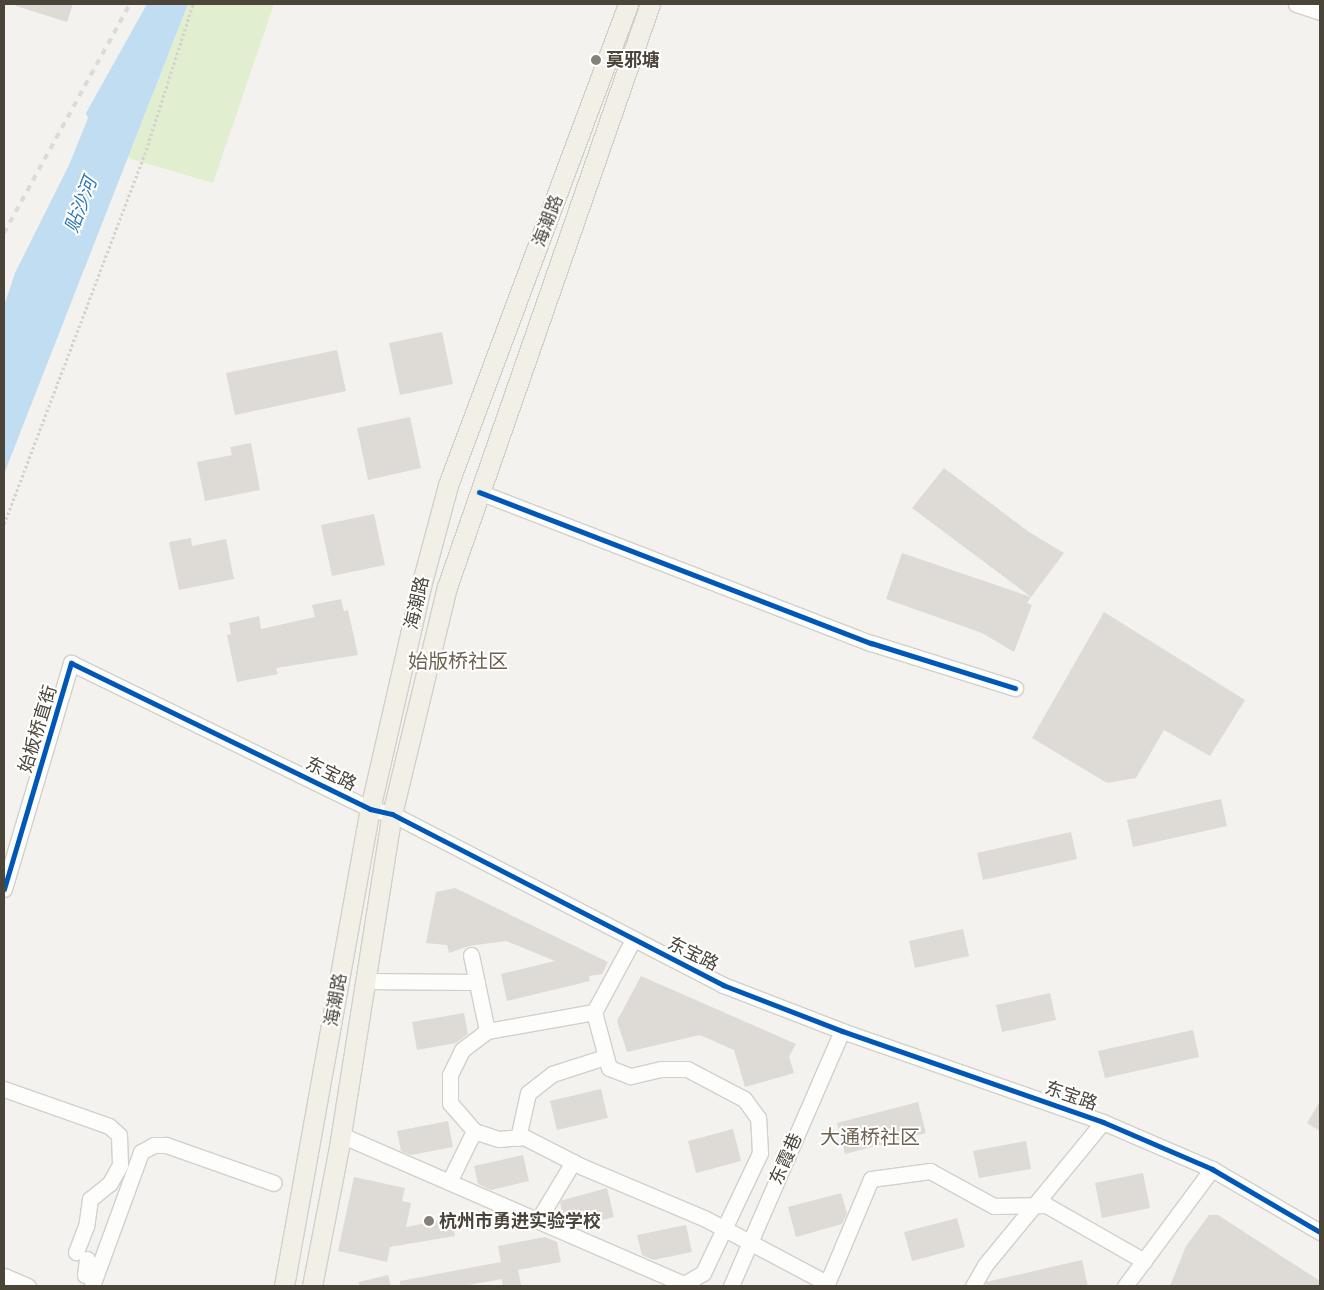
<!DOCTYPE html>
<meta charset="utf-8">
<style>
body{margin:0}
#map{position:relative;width:1324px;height:1290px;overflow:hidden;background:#f4f2ee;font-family:"IBM Plex Sans","Noto Sans SC",sans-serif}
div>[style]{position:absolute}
.green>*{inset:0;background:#e1eecf}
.water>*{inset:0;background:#c0ddf1}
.building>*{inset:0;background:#dedbd6}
.path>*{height:2.5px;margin-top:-1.25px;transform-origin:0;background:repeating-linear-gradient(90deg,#d3d2cc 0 2.5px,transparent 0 5px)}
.roads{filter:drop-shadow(1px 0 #d2d0cb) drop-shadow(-1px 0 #d2d0cb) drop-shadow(0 1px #d2d0cb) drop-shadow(0 -1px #d2d0cb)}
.minor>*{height:15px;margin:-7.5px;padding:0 7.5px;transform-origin:7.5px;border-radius:7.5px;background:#fdfdfc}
.major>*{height:19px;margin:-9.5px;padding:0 9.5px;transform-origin:9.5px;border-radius:9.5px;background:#f2efe6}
.rail>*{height:4px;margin-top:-2px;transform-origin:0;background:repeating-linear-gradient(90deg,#dbdbda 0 6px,transparent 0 12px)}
.cycleway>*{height:5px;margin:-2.5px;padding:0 2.5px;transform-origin:2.5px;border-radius:2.5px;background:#0057b8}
.dots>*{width:14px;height:14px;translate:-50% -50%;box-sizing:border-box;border:2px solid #fff;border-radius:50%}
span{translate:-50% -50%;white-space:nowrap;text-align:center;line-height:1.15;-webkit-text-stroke:4px #fff;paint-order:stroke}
.poi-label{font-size:18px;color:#4b4439;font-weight:700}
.left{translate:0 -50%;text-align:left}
.street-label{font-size:18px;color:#4b4439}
.water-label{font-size:19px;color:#2e7ab2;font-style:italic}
.quarter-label{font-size:20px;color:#6e6250}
.frame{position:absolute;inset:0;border:5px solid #4b4439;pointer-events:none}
</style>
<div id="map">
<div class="green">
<div style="clip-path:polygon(188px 4px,274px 4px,213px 183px,128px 158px)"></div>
</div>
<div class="water">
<div style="clip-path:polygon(147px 4px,188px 4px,4px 474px,4px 306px,15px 273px,69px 165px,88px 118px,86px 113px)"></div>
</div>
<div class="building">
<div style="clip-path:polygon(16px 4px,73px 4px,67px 22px,16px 6px)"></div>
<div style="clip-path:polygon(442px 332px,453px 384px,400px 395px,389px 343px)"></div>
<div style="clip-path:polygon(337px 350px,346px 391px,235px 415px,226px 373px)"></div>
<div style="clip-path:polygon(410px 417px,421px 468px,368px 480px,357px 428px)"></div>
<div style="clip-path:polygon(251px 443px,260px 490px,205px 501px,197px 462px,232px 455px,230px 447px)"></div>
<div style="clip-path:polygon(944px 468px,1029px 532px,1064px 553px,1031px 597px,912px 508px)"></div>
<div style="clip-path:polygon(374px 514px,385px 565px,332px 576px,321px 525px)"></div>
<div style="clip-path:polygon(191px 538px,192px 546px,226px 539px,234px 579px,179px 590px,169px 542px)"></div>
<div style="clip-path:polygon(902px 553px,1031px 597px,1027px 603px,1032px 605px,1014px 652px,982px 633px,886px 599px)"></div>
<div style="clip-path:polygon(341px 599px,344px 611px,348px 610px,358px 655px,276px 668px,278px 674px,237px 682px,227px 635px,231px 634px,229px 623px,259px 616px,261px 629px,315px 617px,312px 605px)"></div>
<div style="clip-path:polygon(1104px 612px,1245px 700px,1210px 756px,1164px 730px,1136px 778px,1107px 783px,1032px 738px)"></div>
<div style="clip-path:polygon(1221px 799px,1227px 826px,1133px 847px,1127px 820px)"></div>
<div style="clip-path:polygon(1071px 832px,1077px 859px,983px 880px,977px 853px)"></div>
<div style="clip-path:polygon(455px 888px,608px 962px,602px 974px,589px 976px,590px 981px,507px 1001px,501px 974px,555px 961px,506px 941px,469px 946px,449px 953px,447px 945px,426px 943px,436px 892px)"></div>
<div style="clip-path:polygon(963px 929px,969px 956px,915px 968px,909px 941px)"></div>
<div style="clip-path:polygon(641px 976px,796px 1044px,789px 1057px,794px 1073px,745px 1087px,734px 1050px,700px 1035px,627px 1052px,617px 1021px)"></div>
<div style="clip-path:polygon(1050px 993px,1056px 1020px,1002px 1032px,996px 1005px)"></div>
<div style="clip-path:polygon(464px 1013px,468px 1034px,456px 1043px,417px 1050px,412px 1022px)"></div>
<div style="clip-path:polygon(1193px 1030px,1199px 1057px,1105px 1078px,1098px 1051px)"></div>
<div style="clip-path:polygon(601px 1089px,608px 1118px,557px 1130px,550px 1101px)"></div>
<div style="clip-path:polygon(1320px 1101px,1320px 1131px,1307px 1123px)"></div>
<div style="clip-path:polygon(918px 1102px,926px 1133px,845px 1154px,837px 1123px)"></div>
<div style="clip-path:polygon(448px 1121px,453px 1147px,411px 1155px,401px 1151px,397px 1131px)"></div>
<div style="clip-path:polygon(733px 1129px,741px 1161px,696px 1173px,688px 1141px)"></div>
<div style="clip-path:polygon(1026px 1141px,1031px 1169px,979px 1178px,973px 1151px)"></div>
<div style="clip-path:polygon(523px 1155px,529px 1181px,491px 1190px,478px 1184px,474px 1166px)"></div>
<div style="clip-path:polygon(1143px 1173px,1150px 1208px,1102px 1218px,1095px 1183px)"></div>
<div style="clip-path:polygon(354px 1177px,405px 1188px,402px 1201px,411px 1203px,406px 1227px,452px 1218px,455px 1236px,390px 1247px,387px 1262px,338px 1251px)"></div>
<div style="clip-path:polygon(607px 1188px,614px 1217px,576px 1227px,564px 1222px,560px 1201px)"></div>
<div style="clip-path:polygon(841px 1193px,847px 1213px,842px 1224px,796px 1237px,788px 1207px)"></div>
<div style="clip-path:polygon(1209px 1215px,1218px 1215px,1320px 1281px,1320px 1286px,1170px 1286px,1186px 1246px)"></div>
<div style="clip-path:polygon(957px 1218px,965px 1247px,912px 1261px,904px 1232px)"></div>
<div style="clip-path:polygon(686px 1225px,692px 1252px,653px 1260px,642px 1255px,637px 1235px)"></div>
<div style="clip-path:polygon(545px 1237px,557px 1242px,561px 1262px,518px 1270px,521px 1285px,503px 1286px,502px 1279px,463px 1286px,400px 1286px,400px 1281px,501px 1262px,498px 1246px)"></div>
<div style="clip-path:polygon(1082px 1260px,1088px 1286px,986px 1286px,986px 1282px)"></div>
<div style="clip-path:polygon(388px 1275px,391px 1286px,359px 1286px,359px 1282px)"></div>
</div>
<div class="path">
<div style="left:4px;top:524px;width:400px;rotate:-69.2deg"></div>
<div style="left:146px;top:150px;width:153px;rotate:-72.2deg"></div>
</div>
<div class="roads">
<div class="minor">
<div style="left:1296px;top:4px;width:25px;rotate:18deg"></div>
<div style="left:479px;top:492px;width:420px;rotate:21.1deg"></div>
<div style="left:871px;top:643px;width:151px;rotate:17.4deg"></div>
<div style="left:4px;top:889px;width:236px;rotate:-73.5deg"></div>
<div style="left:71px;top:663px;width:333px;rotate:26deg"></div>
<div style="left:370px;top:809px;width:23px;rotate:13deg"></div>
<div style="left:392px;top:814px;width:373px;rotate:27.3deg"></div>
<div style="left:723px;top:985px;width:128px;rotate:21.1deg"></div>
<div style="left:842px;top:1031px;width:276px;rotate:19.2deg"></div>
<div style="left:1103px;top:1122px;width:119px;rotate:23.3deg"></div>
<div style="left:1212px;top:1169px;width:125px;rotate:30.3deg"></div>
<div style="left:633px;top:940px;width:82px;rotate:118.4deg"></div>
<div style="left:594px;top:1012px;width:109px;rotate:169.9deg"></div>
<div style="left:487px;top:1031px;width:31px;rotate:143deg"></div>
<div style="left:462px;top:1050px;width:28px;rotate:116deg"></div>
<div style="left:450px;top:1075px;width:28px;rotate:90deg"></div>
<div style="left:450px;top:1103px;width:37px;rotate:49deg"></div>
<div style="left:474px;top:1131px;width:26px;rotate:18deg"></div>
<div style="left:499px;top:1139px;width:25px;rotate:-5deg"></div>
<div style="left:524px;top:1137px;width:66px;rotate:27deg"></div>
<div style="left:583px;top:1167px;width:131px;rotate:22.9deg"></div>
<div style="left:704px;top:1218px;width:139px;rotate:27.9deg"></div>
<div style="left:471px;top:955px;width:78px;rotate:78.1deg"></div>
<div style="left:365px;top:981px;width:112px;rotate:0.5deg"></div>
<div style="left:4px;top:1089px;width:111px;rotate:19.4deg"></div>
<div style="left:109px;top:1126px;width:13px;rotate:42deg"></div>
<div style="left:119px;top:1135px;width:30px;rotate:88deg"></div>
<div style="left:120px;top:1165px;width:21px;rotate:119deg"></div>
<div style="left:110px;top:1183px;width:26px;rotate:141deg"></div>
<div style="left:90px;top:1199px;width:27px;rotate:98deg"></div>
<div style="left:86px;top:1226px;width:28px;rotate:111deg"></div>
<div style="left:341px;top:1135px;width:374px;rotate:23.5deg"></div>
<div style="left:684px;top:1284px;width:22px;rotate:-30deg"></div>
<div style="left:703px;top:1273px;width:133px;rotate:-64.6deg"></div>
<div style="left:760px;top:1153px;width:35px;rotate:-93deg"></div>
<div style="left:758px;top:1118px;width:24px;rotate:-126deg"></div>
<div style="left:744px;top:1099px;width:64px;rotate:-152.2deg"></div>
<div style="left:687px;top:1069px;width:26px;rotate:180deg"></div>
<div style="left:661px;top:1069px;width:32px;rotate:167deg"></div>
<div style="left:630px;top:1076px;width:22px;rotate:-159deg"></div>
<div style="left:609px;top:1068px;width:58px;rotate:-105deg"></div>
<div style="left:518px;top:1138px;width:46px;rotate:-77.5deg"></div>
<div style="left:528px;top:1093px;width:31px;rotate:-38deg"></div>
<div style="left:552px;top:1074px;width:56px;rotate:-17.8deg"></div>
<div style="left:449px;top:1182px;width:57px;rotate:-63.9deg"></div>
<div style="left:538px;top:1220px;width:68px;rotate:-58.9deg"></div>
<div style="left:87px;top:1259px;width:16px;rotate:97deg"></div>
<div style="left:85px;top:1275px;width:10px;rotate:17deg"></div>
<div style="left:4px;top:1276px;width:26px;rotate:23deg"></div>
<div style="left:92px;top:1286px;width:143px;rotate:-69.9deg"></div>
<div style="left:141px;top:1152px;width:15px;rotate:-28deg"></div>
<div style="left:154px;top:1145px;width:12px"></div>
<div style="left:166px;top:1145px;width:114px;rotate:19.4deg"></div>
<div style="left:731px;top:1286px;width:278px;rotate:-66.5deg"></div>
<div style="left:826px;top:1286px;width:116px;rotate:-67.2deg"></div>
<div style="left:871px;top:1179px;width:60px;rotate:-7.7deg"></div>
<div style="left:930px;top:1171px;width:73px;rotate:28.7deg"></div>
<div style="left:994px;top:1206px;width:52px;rotate:-1.1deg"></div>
<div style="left:1046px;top:1205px;width:113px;rotate:29.7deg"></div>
<div style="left:973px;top:1286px;width:24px;rotate:-60deg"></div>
<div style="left:985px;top:1265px;width:185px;rotate:-50.5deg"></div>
<div style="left:1125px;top:1286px;width:146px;rotate:-53.4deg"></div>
</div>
<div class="major">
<div style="left:284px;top:1286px;width:485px;rotate:-79.8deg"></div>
<div style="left:370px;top:809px;width:229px;rotate:-77.1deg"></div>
<div style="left:421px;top:586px;width:105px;rotate:-75deg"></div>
<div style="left:448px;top:485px;width:514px;rotate:-69.48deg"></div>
<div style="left:312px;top:1286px;width:142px;rotate:-79deg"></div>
<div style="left:339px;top:1147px;width:337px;rotate:-81deg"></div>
<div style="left:392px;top:814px;width:234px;rotate:-76.4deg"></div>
<div style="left:447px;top:587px;width:617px;rotate:-70.8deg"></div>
</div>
</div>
<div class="rail">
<div style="left:4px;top:233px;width:261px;rotate:-61.2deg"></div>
</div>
<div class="cycleway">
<div style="left:479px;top:492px;width:420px;rotate:21.1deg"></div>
<div style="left:871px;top:643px;width:151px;rotate:17.4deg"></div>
<div style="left:4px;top:889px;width:236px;rotate:-73.5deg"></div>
<div style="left:71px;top:663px;width:333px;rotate:26deg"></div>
<div style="left:370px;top:809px;width:23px;rotate:13deg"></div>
<div style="left:392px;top:814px;width:373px;rotate:27.3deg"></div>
<div style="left:723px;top:985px;width:128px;rotate:21.1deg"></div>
<div style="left:842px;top:1031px;width:276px;rotate:19.2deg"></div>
<div style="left:1103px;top:1122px;width:119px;rotate:23.3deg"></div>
<div style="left:1212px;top:1169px;width:125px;rotate:30.3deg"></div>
</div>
<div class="dots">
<div style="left:596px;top:60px;background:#868178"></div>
<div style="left:429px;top:1221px;background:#868178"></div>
</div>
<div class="poi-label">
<span class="left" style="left:606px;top:60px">莫邪塘</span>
<span class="left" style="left:439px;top:1221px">杭州市勇进实验学校</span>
</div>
<div class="street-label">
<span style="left:548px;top:221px;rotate:-69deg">海潮路</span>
<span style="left:417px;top:603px;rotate:-77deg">海潮路</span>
<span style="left:38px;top:729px;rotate:-73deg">始板桥直街</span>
<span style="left:331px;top:774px;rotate:26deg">东宝路</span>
<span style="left:693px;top:954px;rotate:26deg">东宝路</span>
<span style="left:336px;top:1000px;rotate:-80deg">海潮路</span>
<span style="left:1071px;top:1096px;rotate:19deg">东宝路</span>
<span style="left:786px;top:1159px;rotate:-66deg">东霞巷</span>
</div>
<div class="water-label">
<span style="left:81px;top:205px;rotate:-69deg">贴沙河</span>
</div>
<div class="quarter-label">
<span style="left:458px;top:660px">始版桥社区</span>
<span style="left:870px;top:1136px">大通桥社区</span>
</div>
<div class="frame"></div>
</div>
